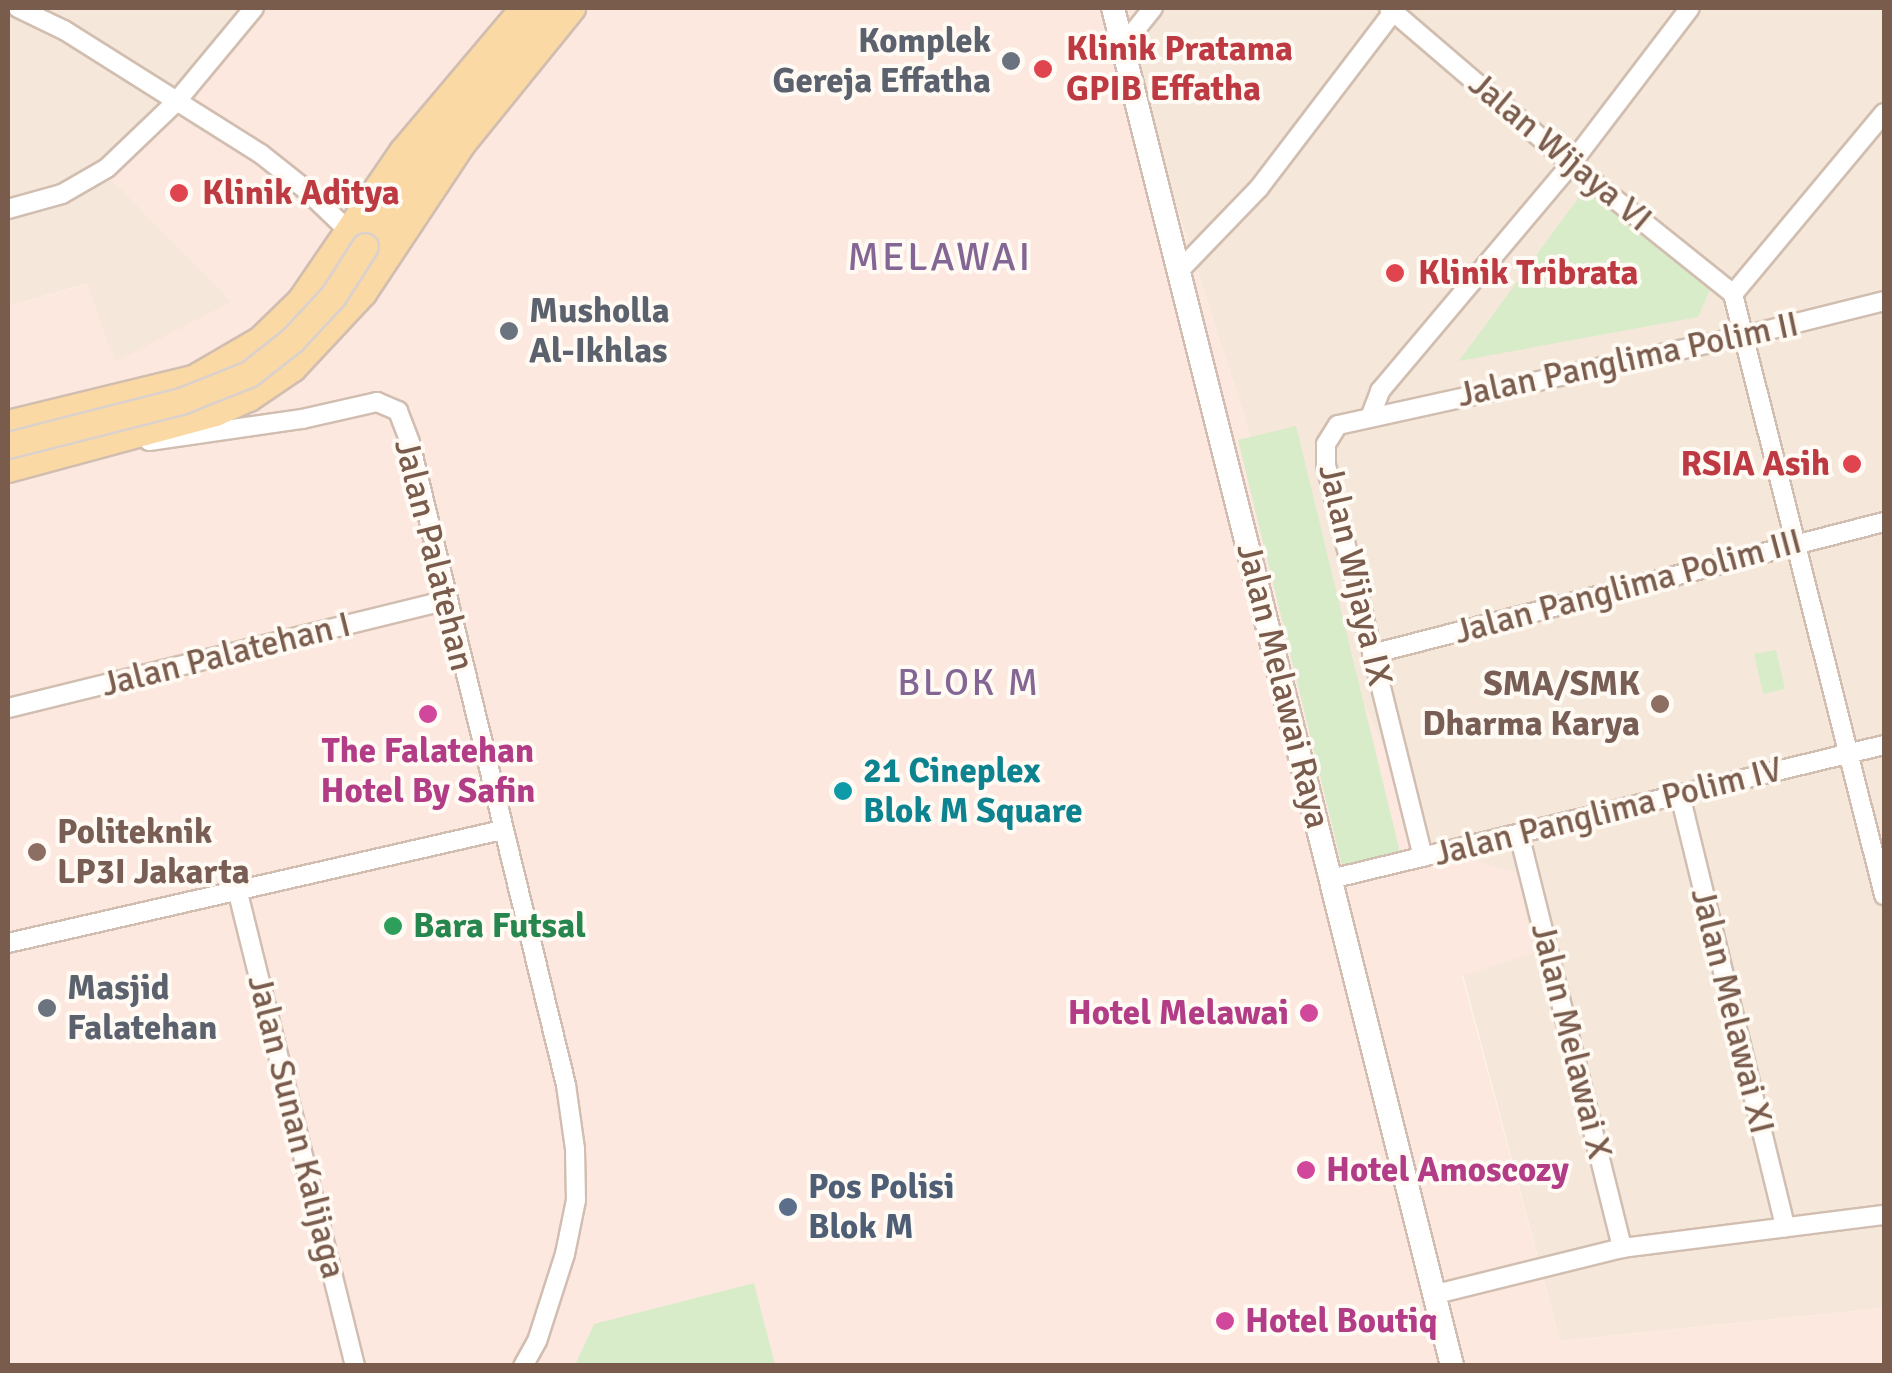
<!DOCTYPE html>
<style>
body{margin:0}
#map{position:relative;width:1892px;height:1373px;overflow:hidden;background:#fdf6ec;font-family:Signika,sans-serif}
div>[style]{position:absolute}
.residential>*{inset:0;background:#f5e8da}
.commercial>*{inset:0;background:#fde8e0}
.green>*{inset:0;background:#d8ecc9}
.roads{filter:drop-shadow(2px 0 #d1beb0) drop-shadow(-2px 0 #d1beb0) drop-shadow(0 2px #d1beb0) drop-shadow(0 -2px #d1beb0)}
.street>*{height:18px;margin:-9px;padding:0 9px;transform-origin:9px;border-radius:9px;background:#fff}
.secondary>*{height:22px;margin:-11px;padding:0 11px;transform-origin:11px;border-radius:11px;background:#fff}
.primary>*{height:25px;margin:-12.5px;padding:0 12.5px;transform-origin:12.5px;border-radius:12.5px;background:#fbd9a5}
.bridges{filter:drop-shadow(2px 0 #dad1cd) drop-shadow(-2px 0 #dad1cd) drop-shadow(0 2px #dad1cd) drop-shadow(0 -2px #dad1cd)}
.primary-bridge>*{height:25px;margin:-12.5px;padding:0 12.5px;transform-origin:12.5px;border-radius:12.5px;background:#fbd9a5}
.dots>*{width:28px;height:28px;translate:-50% -50%;box-sizing:border-box;border:5px solid #fffaf3;border-radius:50%}
span{translate:-50% -50%;white-space:nowrap;text-align:center;line-height:1.15;-webkit-text-stroke:8px #fffaf3;paint-order:stroke}
.worship-label{font-size:35px;color:#5b616d;font-weight:700}
.right{translate:-100% -50%;text-align:right}
.left{translate:0 -50%;text-align:left}
.health-label{font-size:35px;color:#be3a42;font-weight:700}
.street-label{font-size:35px;color:#7a5c4d}
.education-label{font-size:35px;color:#785e54;font-weight:700}
.hotel-label{font-size:35px;color:#b23c85;font-weight:700}
.culture-label{font-size:35px;color:#0d838f;font-weight:700}
.leisure-label{font-size:35px;color:#27864d;font-weight:700}
.service-label{font-size:35px;color:#4e5e75;font-weight:700}
.neighbourhood-label{font-size:38px;color:#846695;letter-spacing:2.5px}
.quarter-label{font-size:40px;color:#846695;letter-spacing:2.5px}
.frame{position:absolute;inset:0;border:10px solid #7a5c4d;pointer-events:none}
</style>
<div id="map">
<div class="residential">
<div style="clip-path:polygon(8px 8px,245px 8px,112px 179px,232px 302px,115px 363px,86px 284px,8px 306px)"></div>
<div style="clip-path:polygon(1155px 8px,1884px 8px,1884px 1308px,1560px 1341px,1429px 847px,1271px 500px,1127px 52px)"></div>
</div>
<div class="commercial">
<div style="clip-path:polygon(245px 8px,1155px 8px,1127px 53px,1271px 500px,1429px 847px,1518px 873px,1533px 953px,1462px 976px,1560px 1341px,1884px 1308px,1884px 1366px,8px 1366px,8px 306px,87px 284px,115px 362px,232px 302px,112px 180px)"></div>
</div>
<div class="green">
<div style="clip-path:polygon(1587px 186px,1711px 288px,1698px 317px,1459px 361px)"></div>
<div style="clip-path:polygon(1296px 426px,1400px 852px,1342px 866px,1238px 440px)"></div>
<div style="clip-path:polygon(1776px 650px,1785px 689px,1763px 694px,1754px 654px)"></div>
<div style="clip-path:polygon(754px 1283px,775px 1365px,575px 1365px,594px 1324px)"></div>
</div>
<div class="roads">
<div class="street">
<div style="left:18px;top:8px;width:51px;rotate:25.6deg"></div>
<div style="left:64px;top:30px;width:233px;rotate:32.2deg"></div>
<div style="left:261px;top:154px;width:56px;rotate:38.5deg"></div>
<div style="left:305px;top:189px;width:69px;rotate:43.8deg"></div>
<div style="left:1389px;top:8px;width:240px;rotate:40.6deg"></div>
<div style="left:1571px;top:164px;width:208px;rotate:38.7deg"></div>
<div style="left:1124px;top:44px;width:46px;rotate:-51.1deg"></div>
<div style="left:1884px;top:113px;width:236px;rotate:129.8deg"></div>
<div style="left:1733px;top:294px;width:620px;rotate:75.9deg"></div>
<div style="left:8px;top:209px;width:56px;rotate:-15.5deg"></div>
<div style="left:62px;top:194px;width:52px;rotate:-30deg"></div>
<div style="left:107px;top:168px;width:95px;rotate:-43.7deg"></div>
<div style="left:176px;top:102px;width:122px;rotate:-50.3deg"></div>
<div style="left:1179px;top:271px;width:115px;rotate:-46.1deg"></div>
<div style="left:1259px;top:188px;width:223px;rotate:-52.7deg"></div>
<div style="left:1371px;top:415px;width:26px;rotate:-69deg"></div>
<div style="left:1380px;top:391px;width:297px;rotate:-49.9deg"></div>
<div style="left:1571px;top:164px;width:196px;rotate:-52.7deg"></div>
<div style="left:149px;top:441px;width:155px;rotate:-8.2deg"></div>
<div style="left:302px;top:419px;width:77px;rotate:-12.8deg"></div>
<div style="left:377px;top:402px;width:23px;rotate:23deg"></div>
<div style="left:398px;top:411px;width:34px;rotate:69deg"></div>
<div style="left:410px;top:443px;width:661px;rotate:76.34deg"></div>
<div style="left:566px;top:1085px;width:65px;rotate:82deg"></div>
<div style="left:575px;top:1149px;width:51px;rotate:88.9deg"></div>
<div style="left:576px;top:1200px;width:55px;rotate:101.5deg"></div>
<div style="left:565px;top:1254px;width:91px;rotate:107.8deg"></div>
<div style="left:537px;top:1341px;width:29px;rotate:119deg"></div>
<div style="left:1372px;top:654px;width:529px;rotate:-14.46deg"></div>
<div style="left:8px;top:708px;width:450px;rotate:-13.8deg"></div>
<div style="left:1680px;top:795px;width:445px;rotate:76.3deg"></div>
<div style="left:1519px;top:834px;width:427px;rotate:76deg"></div>
<div style="left:1423px;top:857px;width:403px;rotate:-103.9deg"></div>
<div style="left:1326px;top:466px;width:22px;rotate:-90deg"></div>
<div style="left:1326px;top:444px;width:22px;rotate:-58deg"></div>
<div style="left:1338px;top:425px;width:416px;rotate:-12.4deg"></div>
<div style="left:1744px;top:336px;width:144px;rotate:-14deg"></div>
<div style="left:1331px;top:879px;width:569px;rotate:-13.62deg"></div>
<div style="left:237px;top:889px;width:491px;rotate:76.1deg"></div>
<div style="left:8px;top:943px;width:507px;rotate:-12.88deg"></div>
<div style="left:1436px;top:1294px;width:192px;rotate:-13.9deg"></div>
<div style="left:1622px;top:1248px;width:264px;rotate:-7.2deg"></div>
</div>
<div class="secondary">
<div style="left:1113px;top:8px;width:1400px;rotate:75.98deg"></div>
</div>
<div class="primary">
<div style="left:365px;top:246px;width:83px;rotate:-55.3deg"></div>
<div style="left:412px;top:178px;width:216px;rotate:-51.8deg"></div>
<div style="left:8px;top:423px;width:190px;rotate:-13.7deg"></div>
<div style="left:193px;top:378px;width:78px;rotate:-30.2deg"></div>
<div style="left:260px;top:339px;width:56px;rotate:-44.3deg"></div>
<div style="left:300px;top:300px;width:181px;rotate:-55.6deg"></div>
<div style="left:402px;top:151px;width:187px;rotate:-49.8deg"></div>
<div style="left:8px;top:469px;width:214px;rotate:-15.1deg"></div>
<div style="left:215px;top:413px;width:37px;rotate:-24deg"></div>
<div style="left:249px;top:398px;width:53px;rotate:-34.3deg"></div>
<div style="left:293px;top:368px;width:103px;rotate:-47deg"></div>
<div style="left:363px;top:293px;width:179px;rotate:-56.4deg"></div>
<div style="left:462px;top:144px;width:175px;rotate:-51deg"></div>
</div>
</div>
<div class="bridges">
<div class="primary-bridge">
<div style="left:8px;top:445px;width:179px;rotate:-14.3deg"></div>
<div style="left:181px;top:401px;width:73px;rotate:-21.7deg"></div>
<div style="left:249px;top:374px;width:55px;rotate:-38.3deg"></div>
<div style="left:292px;top:340px;width:60px;rotate:-47deg"></div>
<div style="left:333px;top:296px;width:59px;rotate:-57.4deg"></div>
</div>
</div>
<div class="dots">
<div style="left:1011px;top:61px;background:#6b7280"></div>
<div style="left:1043px;top:69px;background:#e0444e"></div>
<div style="left:179px;top:193px;background:#e0444e"></div>
<div style="left:1395px;top:273px;background:#e0444e"></div>
<div style="left:509px;top:331px;background:#6b7280"></div>
<div style="left:1852px;top:464px;background:#e0444e"></div>
<div style="left:1660px;top:704px;background:#8d6e63"></div>
<div style="left:428px;top:714px;background:#d1479c"></div>
<div style="left:843px;top:791px;background:#0f9aa8"></div>
<div style="left:37px;top:852px;background:#8d6e63"></div>
<div style="left:393px;top:926px;background:#2e9e5b"></div>
<div style="left:47px;top:1008px;background:#6b7280"></div>
<div style="left:1309px;top:1013px;background:#d1479c"></div>
<div style="left:1306px;top:1170px;background:#d1479c"></div>
<div style="left:788px;top:1207px;background:#5c6f8a"></div>
<div style="left:1225px;top:1321px;background:#d1479c"></div>
</div>
<div class="worship-label">
<span class="right" style="left:991px;top:61px">Komplek<br>Gereja Effatha</span>
<span class="left" style="left:529px;top:331px">Musholla<br>Al-Ikhlas</span>
<span class="left" style="left:67px;top:1008px">Masjid<br>Falatehan</span>
</div>
<div class="health-label">
<span class="left" style="left:1066px;top:69px">Klinik Pratama<br>GPIB Effatha</span>
<span class="left" style="left:202px;top:193px">Klinik Aditya</span>
<span class="left" style="left:1418px;top:273px">Klinik Tribrata</span>
<span class="right" style="left:1830px;top:464px">RSIA Asih</span>
</div>
<div class="street-label">
<span style="left:1560px;top:152px;rotate:40deg">Jalan Wijaya VI</span>
<span style="left:1628px;top:360px;rotate:-12deg">Jalan Panglima Polim II</span>
<span style="left:434px;top:555px;rotate:76deg">Jalan Palatehan</span>
<span style="left:1355px;top:575px;rotate:77deg">Jalan Wijaya IX</span>
<span style="left:1628px;top:587px;rotate:-15deg">Jalan Panglima Polim III</span>
<span style="left:226px;top:655px;rotate:-14deg">Jalan Palatehan I</span>
<span style="left:1283px;top:686px;rotate:76deg">Jalan Melawai Raya</span>
<span style="left:1608px;top:812px;rotate:-14deg">Jalan Panglima Polim IV</span>
<span style="left:1732px;top:1011px;rotate:76deg">Jalan Melawai XI</span>
<span style="left:1571px;top:1041px;rotate:76deg">Jalan Melawai X</span>
<span style="left:296px;top:1127px;rotate:76deg">Jalan Sunan Kalijaga</span>
</div>
<div class="education-label">
<span class="right" style="left:1640px;top:704px">SMA/SMK<br>Dharma Karya</span>
<span class="left" style="left:57px;top:852px">Politeknik<br>LP3I Jakarta</span>
</div>
<div class="hotel-label">
<span style="left:428px;top:771px">The Falatehan<br>Hotel By Safin</span>
<span class="right" style="left:1289px;top:1013px">Hotel Melawai</span>
<span class="left" style="left:1326px;top:1170px">Hotel Amoscozy</span>
<span class="left" style="left:1245px;top:1321px">Hotel Boutiq</span>
</div>
<div class="culture-label">
<span class="left" style="left:863px;top:791px">21 Cineplex<br>Blok M Square</span>
</div>
<div class="leisure-label">
<span class="left" style="left:413px;top:926px">Bara Futsal</span>
</div>
<div class="service-label">
<span class="left" style="left:808px;top:1207px">Pos Polisi<br>Blok M</span>
</div>
<div class="neighbourhood-label">
<span style="left:969px;top:683px">BLOK M</span>
</div>
<div class="quarter-label">
<span style="left:940px;top:257px">MELAWAI</span>
</div>
<div class="frame"></div>
</div>
